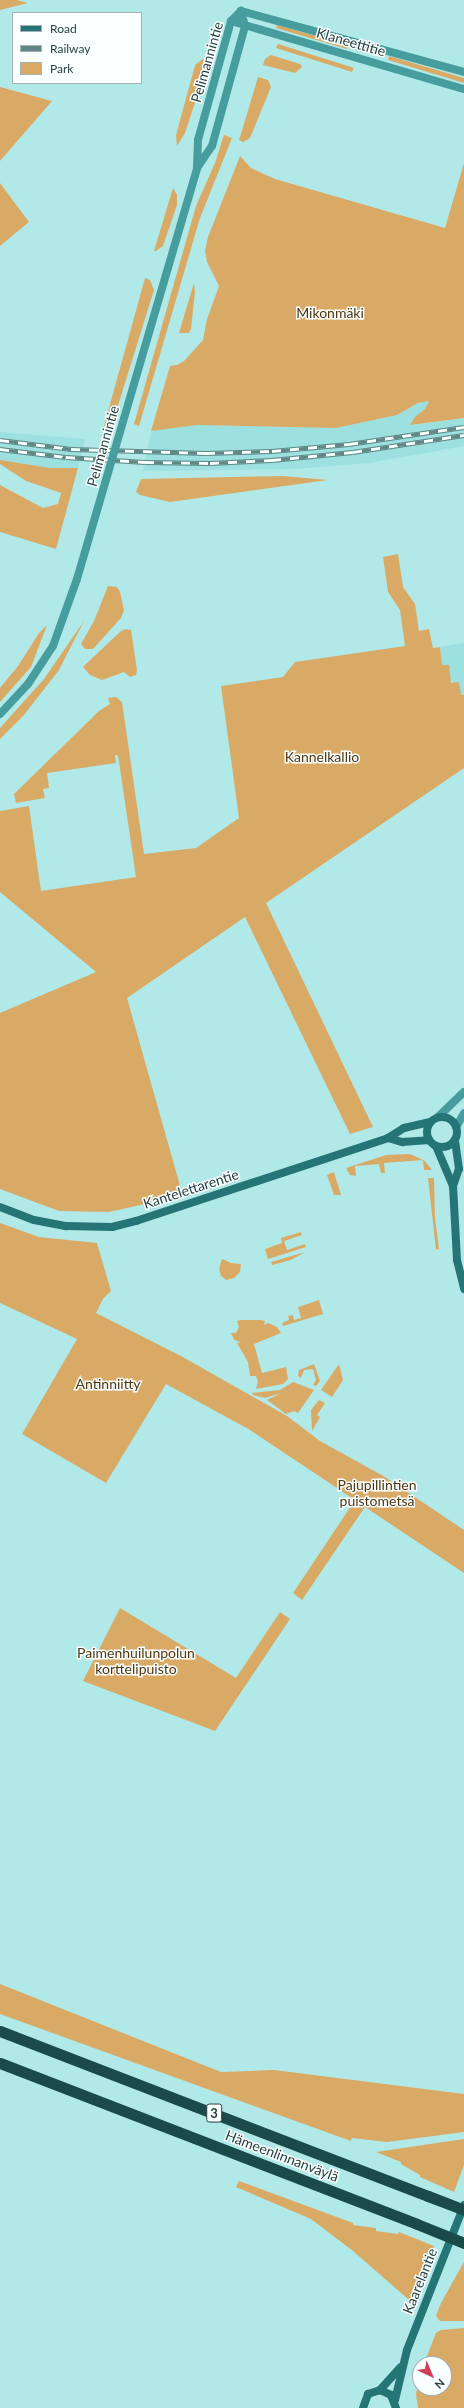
<!DOCTYPE html>
<meta charset="utf-8">
<style>
body{margin:0}
#map{position:relative;width:464px;height:2408px;overflow:hidden;background:#b1e9e9;font-family:Lato,sans-serif}
div>[style]{position:absolute}
.built>*{inset:0;background:#9de0e0}
.green>*{inset:0;background:#d9aa66}
.tertiary>*{height:8px;margin:-4px;padding:0 4px;transform-origin:4px;border-radius:4px;background:#479d9e}
.secondary>*{height:8px;margin:-4px;padding:0 4px;transform-origin:4px;border-radius:4px;background:#267576}
.secondary>.ring{margin:-4px;padding:0;box-sizing:content-box;background:none;border:8px solid #267576;border-radius:50%}
.trunk>*{height:11px;margin:-5.5px;padding:0 5.5px;transform-origin:5.5px;border-radius:5.5px;background:#1b4a4a}
.rail>*{height:4.5px;margin-top:-2.25px;transform-origin:0;background:repeating-linear-gradient(90deg,#faffff 0 9px,#618686 0 18px);box-sizing:border-box;border-block:1px solid #618686}
.tertiary-bridge>*{height:8px;margin:-4px;padding:0 4px;transform-origin:4px;border-radius:4px;background:#479d9e}
.trunk-bridge>*{height:11px;margin:-5.5px;padding:0 5.5px;transform-origin:5.5px;border-radius:5.5px;background:#1b4a4a}
span{translate:-50% -50%;white-space:nowrap;text-align:center;line-height:1.15;-webkit-text-stroke:3px #faffff;paint-order:stroke}
.shield-label span{padding:1px 3px;background:#faffff;border:1px solid;border-radius:3px;-webkit-text-stroke-width:0}
.shield-label{font-size:13px;color:#283f3f;font-weight:700}
.street-label{font-size:14px;color:#283f3f}
.park-label{font-size:14px;color:#4d3611}
.legend{position:absolute;left:12px;top:12px;width:130px;height:72px;box-sizing:border-box;background:#faffff;border:1px solid #a6b2b2;margin:0;padding:5px 7px;list-style:none;font-size:12px;color:#283f3f}
.legend li{display:flex;align-items:center;gap:8px;height:20px}
.legend b{width:20px;border:1px solid #a6b2b2}
.north{position:absolute;left:412px;top:2356px;width:40px;height:40px;box-sizing:border-box;background:#faffff;border:1px solid #a6b2b2;border-radius:50%;rotate:136deg;font-size:11px;font-weight:700;line-height:16px;text-align:center;color:#283f3f}
.north::after{content:'';display:block;margin:auto;width:14px;height:18px;background:#d03f56;clip-path:polygon(50% 0,100% 100%,50% 72%,0 100%)}
</style>
<div id="map">
<div class="built">
<div style="clip-path:polygon(429px 401px,425px 409px,411px 422px,414px 425px,464px 418px,464px 446px,369px 463px,297px 469px,143px 471px,151px 431px,197px 425px,336px 428px,397px 415px,418px 403px)"></div>
<div style="clip-path:polygon(0 432px,85px 439px,78px 468px,50px 468px,0 460px)"></div>
<div style="clip-path:polygon(464px 643px,464px 695px,461px 696px,442px 666px,440px 647px)"></div>
</div>
<div class="green">
<div style="clip-path:polygon(0 0,17px 0,28px 3px,0 10px)"></div>
<div style="clip-path:polygon(277px 25px,348px 45px,347px 49px,276px 28px)"></div>
<div style="clip-path:polygon(278px 44px,354px 68px,352px 72px,276px 48px)"></div>
<div style="clip-path:polygon(271px 55px,300px 64px,302px 67px,295px 73px,263px 65px,265px 59px)"></div>
<div style="clip-path:polygon(389px 56px,464px 78px,464px 83px,388px 60px)"></div>
<div style="clip-path:polygon(203px 59px,209px 60px,185px 133px,177px 146px,176px 135px,194px 69px,196px 64px)"></div>
<div style="clip-path:polygon(258px 77px,268px 80px,271px 87px,250px 138px,243px 142px,239px 140px,240px 137px)"></div>
<div style="clip-path:polygon(0 87px,52px 101px,0 161px)"></div>
<div style="clip-path:polygon(224px 135px,232px 138px,200px 218px,139px 426px,134px 424px,196px 206px,215px 163px)"></div>
<div style="clip-path:polygon(240px 156px,251px 168px,275px 179px,445px 228px,464px 163px,464px 418px,410px 425px,415px 417px,425px 409px,429px 401px,418px 403px,397px 415px,336px 428px,197px 425px,151px 431px,170px 366px,177px 365px,184px 361px,203px 340px,207px 319px,219px 286px,207px 262px,205px 251px,208px 237px)"></div>
<div style="clip-path:polygon(0 183px,29px 222px,0 246px)"></div>
<div style="clip-path:polygon(173px 188px,177px 195px,177px 205px,163px 246px,156px 251px,154px 251px)"></div>
<div style="clip-path:polygon(145px 278px,150px 280px,154px 290px,111px 428px,104px 426px)"></div>
<div style="clip-path:polygon(194px 283px,195px 292px,191px 329px,189px 333px,179px 333px)"></div>
<div style="clip-path:polygon(0 460px,50px 468px,78px 468px,56px 549px,0 532px,0 485px,43px 508px,58px 504px,61px 493px,26px 481px,0 464px)"></div>
<div style="clip-path:polygon(283px 476px,328px 480px,170px 502px,140px 495px,136px 492px,141px 479px)"></div>
<div style="clip-path:polygon(398px 554px,403px 587px,415px 604px,419px 631px,429px 629px,433px 648px,440px 647px,442px 665px,449px 665px,451px 683px,459px 682px,461px 695px,464px 695px,464px 768px,266px 903px,373px 1127px,350px 1134px,245px 917px,127px 998px,181px 1189px,145px 1204px,109px 1212px,59px 1211px,0 1189px,0 1013px,96px 972px,0 892px,0 811px,29px 806px,41px 891px,136px 877px,118px 755px,115px 755px,116px 763px,47px 773px,49px 788px,43px 789px,45px 798px,16px 803px,14px 794px,99px 711px,110px 704px,108px 698px,116px 697px,122px 702px,144px 854px,196px 848px,239px 818px,221px 686px,283px 677px,295px 662px,405px 646px,400px 610px,388px 592px,383px 557px)"></div>
<div style="clip-path:polygon(108px 586px,117px 587px,120px 592px,124px 610px,121px 618px,93px 649px,85px 649px,81px 644px,94px 621px)"></div>
<div style="clip-path:polygon(84px 621px,59px 670px,24px 715px,0 739px,0 728px,44px 679px)"></div>
<div style="clip-path:polygon(47px 625px,31px 667px,0 702px,0 688px,18px 666px,39px 633px)"></div>
<div style="clip-path:polygon(126px 629px,131px 630px,137px 670px,136px 675px,130px 677px,124px 672px,102px 680px,90px 675px,83px 667px,86px 664px,121px 631px)"></div>
<div style="clip-path:polygon(410px 1154px,425px 1161px,432px 1170px,424px 1170px,423px 1160px,384px 1163px,385px 1173px,381px 1173px,379px 1164px,355px 1166px,356px 1176px,350px 1175px,346px 1168px,386px 1155px)"></div>
<div style="clip-path:polygon(334px 1172px,341px 1195px,334px 1195px,327px 1175px)"></div>
<div style="clip-path:polygon(428px 1178px,434px 1178px,435px 1218px,439px 1249px,436px 1250px)"></div>
<div style="clip-path:polygon(0 1223px,39px 1237px,97px 1243px,111px 1291px,103px 1299px,96px 1313px,181px 1356px,287px 1416px,320px 1441px,385px 1477px,464px 1530px,464px 1573px,365px 1507px,302px 1600px,293px 1593px,355px 1500px,250px 1430px,166px 1384px,106px 1483px,22px 1434px,77px 1339px,0 1303px)"></div>
<div style="clip-path:polygon(301px 1232px,302px 1235px,284px 1241px,287px 1250px,305px 1244px,306px 1247px,268px 1259px,265px 1249px,282px 1243px,281px 1238px)"></div>
<div style="clip-path:polygon(305px 1252px,291px 1260px,272px 1265px,271px 1262px)"></div>
<div style="clip-path:polygon(222px 1259px,231px 1263px,241px 1264px,240px 1272px,234px 1278px,226px 1280px,221px 1276px,219px 1269px)"></div>
<div style="clip-path:polygon(319px 1300px,323px 1314px,283px 1326px,282px 1323px,289px 1320px,288px 1316px,293px 1315px,294px 1320px,301px 1318px,298px 1307px)"></div>
<div style="clip-path:polygon(240px 1320px,261px 1320px,265px 1321px,264px 1325px,268px 1323px,277px 1327px,281px 1333px,254px 1344px,262px 1373px,286px 1367px,288px 1379px,283px 1384px,256px 1389px,258px 1382px,256px 1376px,250px 1376px,248px 1362px,237px 1343px,241px 1342px,234px 1340px,231px 1333px,236px 1333px,239px 1327px,237px 1321px)"></div>
<div style="clip-path:polygon(314px 1364px,320px 1381px,316px 1386px,313px 1385px,316px 1380px,313px 1369px,304px 1370px,301px 1378px,298px 1376px,299px 1370px)"></div>
<div style="clip-path:polygon(339px 1364px,343px 1380px,332px 1397px,321px 1390px)"></div>
<div style="clip-path:polygon(293px 1382px,314px 1390px,298px 1413px,294px 1411px,286px 1414px,267px 1400px,281px 1393px,265px 1398px,253px 1395px,252px 1393px,280px 1390px)"></div>
<div style="clip-path:polygon(319px 1400px,325px 1403px,317px 1415px,320px 1417px,312px 1431px,311px 1410px)"></div>
<div style="clip-path:polygon(120px 1608px,236px 1678px,280px 1612px,290px 1619px,215px 1731px,83px 1681px)"></div>
<div style="clip-path:polygon(0 1984px,221px 2072px,274px 2070px,464px 2094px,464px 2132px,387px 2142px,352px 2138px,351px 2141px,0 2014px)"></div>
<div style="clip-path:polygon(464px 2139px,464px 2165px,454px 2192px,420px 2177px,420px 2175px,401px 2164px,401px 2162px,376px 2152px)"></div>
<div style="clip-path:polygon(239px 2181px,353px 2223px,353px 2225px,376px 2228px,376px 2231px,398px 2234px,399px 2232px,434px 2246px,413px 2300px,408px 2299px,353px 2251px,311px 2219px,236px 2187px)"></div>
<div style="clip-path:polygon(464px 2262px,464px 2321px,440px 2321px,436px 2316px,441px 2303px)"></div>
<div style="clip-path:polygon(464px 2328px,464px 2408px,418px 2408px,416px 2394px,420px 2376px,420px 2388px,444px 2388px,444px 2364px,424px 2364px,436px 2333px,441px 2330px)"></div>
</div>
<div class="tertiary">
<div style="left:241px;top:11px;width:231px;rotate:15.3deg"></div>
<div style="left:231px;top:21px;width:243px;rotate:16.3deg"></div>
<div style="left:197px;top:168px;width:28px;rotate:-88deg"></div>
<div style="left:198px;top:140px;width:123px;rotate:-74.5deg"></div>
<div style="left:231px;top:21px;width:14px;rotate:-45deg"></div>
<div style="left:120px;top:432px;width:275px;rotate:-73.7deg"></div>
<div style="left:197px;top:168px;width:27px;rotate:-56deg"></div>
<div style="left:212px;top:146px;width:124px;rotate:-74.6deg"></div>
<div style="left:245px;top:26px;width:16px;rotate:-105deg"></div>
<div style="left:0;top:714px;width:41px;rotate:-47deg"></div>
<div style="left:28px;top:684px;width:45px;rotate:-56.7deg"></div>
<div style="left:53px;top:646px;width:71px;rotate:-70.3deg"></div>
<div style="left:438px;top:1117px;width:36px;rotate:-44deg"></div>
<div style="left:456px;top:1127px;width:16px;rotate:-60deg"></div>
</div>
<div class="secondary">
<div class="ring" style="left:427px;top:1117px;width:22px;height:22px"></div>
<div style="left:388px;top:1138px;width:15px;rotate:16deg"></div>
<div style="left:402px;top:1142px;width:27px;rotate:-4deg"></div>
<div style="left:436px;top:1146px;width:43px;rotate:67deg"></div>
<div style="left:453px;top:1186px;width:74px;rotate:86.9deg"></div>
<div style="left:457px;top:1260px;width:30px;rotate:76deg"></div>
<div style="left:453px;top:1186px;width:18px;rotate:-71deg"></div>
<div style="left:459px;top:1169px;width:29px;rotate:-98deg"></div>
<div style="left:0;top:1207px;width:36px;rotate:21deg"></div>
<div style="left:34px;top:1220px;width:33px;rotate:11deg"></div>
<div style="left:66px;top:1226px;width:46px;rotate:1.2deg"></div>
<div style="left:112px;top:1227px;width:25px;rotate:-14deg"></div>
<div style="left:136px;top:1221px;width:265px;rotate:-18.2deg"></div>
<div style="left:388px;top:1138px;width:19px;rotate:-32deg"></div>
<div style="left:404px;top:1128px;width:27px;rotate:-13deg"></div>
<div style="left:380px;top:2390px;width:31px;rotate:-48deg"></div>
<div style="left:395px;top:2400px;width:51px;rotate:-76.5deg"></div>
<div style="left:407px;top:2350px;width:156px;rotate:-68.5deg"></div>
<div style="left:363px;top:2408px;width:15px;rotate:-70deg"></div>
<div style="left:368px;top:2394px;width:13px;rotate:-18deg"></div>
<div style="left:380px;top:2390px;width:12px;rotate:24deg"></div>
<div style="left:391px;top:2395px;width:14px;rotate:69deg"></div>
</div>
<div class="trunk">
<div style="left:0;top:2031px;width:459px;rotate:21.1deg"></div>
<div style="left:0;top:2063px;width:447px;rotate:21.1deg"></div>
</div>
<div class="rail">
<div style="left:0;top:440px;width:72px;rotate:7.2deg"></div>
<div style="left:71px;top:449px;width:135px;rotate:1.7deg"></div>
<div style="left:206px;top:453px;width:66px;rotate:-1.7deg"></div>
<div style="left:272px;top:451px;width:77px;rotate:-5.2deg"></div>
<div style="left:349px;top:444px;width:116px;rotate:-8.4deg"></div>
<div style="left:0;top:449px;width:66px;rotate:6.9deg"></div>
<div style="left:66px;top:457px;width:79px;rotate:3.6deg"></div>
<div style="left:145px;top:462px;width:65px;rotate:0.9deg"></div>
<div style="left:210px;top:463px;width:62px;rotate:-2.8deg"></div>
<div style="left:272px;top:460px;width:81px;rotate:-5.6deg"></div>
<div style="left:353px;top:452px;width:112px;rotate:-8.7deg"></div>
</div>
<div class="tertiary-bridge">
<div style="left:77px;top:579px;width:153px;rotate:-73.7deg"></div>
</div>
<div class="trunk-bridge">
<div style="left:428px;top:2196px;width:39px;rotate:21deg"></div>
<div style="left:417px;top:2224px;width:51px;rotate:22deg"></div>
</div>
<div class="shield-label">
<span style="left:214px;top:2113px">3</span>
</div>
<div class="street-label">
<span style="left:351px;top:42px;rotate:16deg">Klaneettitie</span>
<span style="left:207px;top:62px;rotate:-74deg">Pelimannintie</span>
<span style="left:103px;top:446px;rotate:-74deg">Pelimannintie</span>
<span style="left:191px;top:1189px;rotate:-18deg">Kantelettarentie</span>
<span style="left:282px;top:2156px;rotate:21deg">Hämeenlinnanväylä</span>
<span style="left:420px;top:2281px;rotate:-68deg">Kaarelantie</span>
</div>
<div class="park-label">
<span style="left:330px;top:313px">Mikonmäki</span>
<span style="left:322px;top:757px">Kannelkallio</span>
<span style="left:108px;top:1384px">Antinniitty</span>
<span style="left:377px;top:1493px">Pajupillintien<br>puistometsä</span>
<span style="left:136px;top:1661px">Paimenhuilunpolun<br>korttelipuisto</span>
</div>
<ul class="legend">
<li><b style="height:5px;background:#267576"></b>Road</li>
<li><b style="height:5px;background:#618686"></b>Railway</li>
<li><b style="height:11px;background:#d9aa66"></b>Park</li>
</ul>
<div class="north">N</div>
</div>
